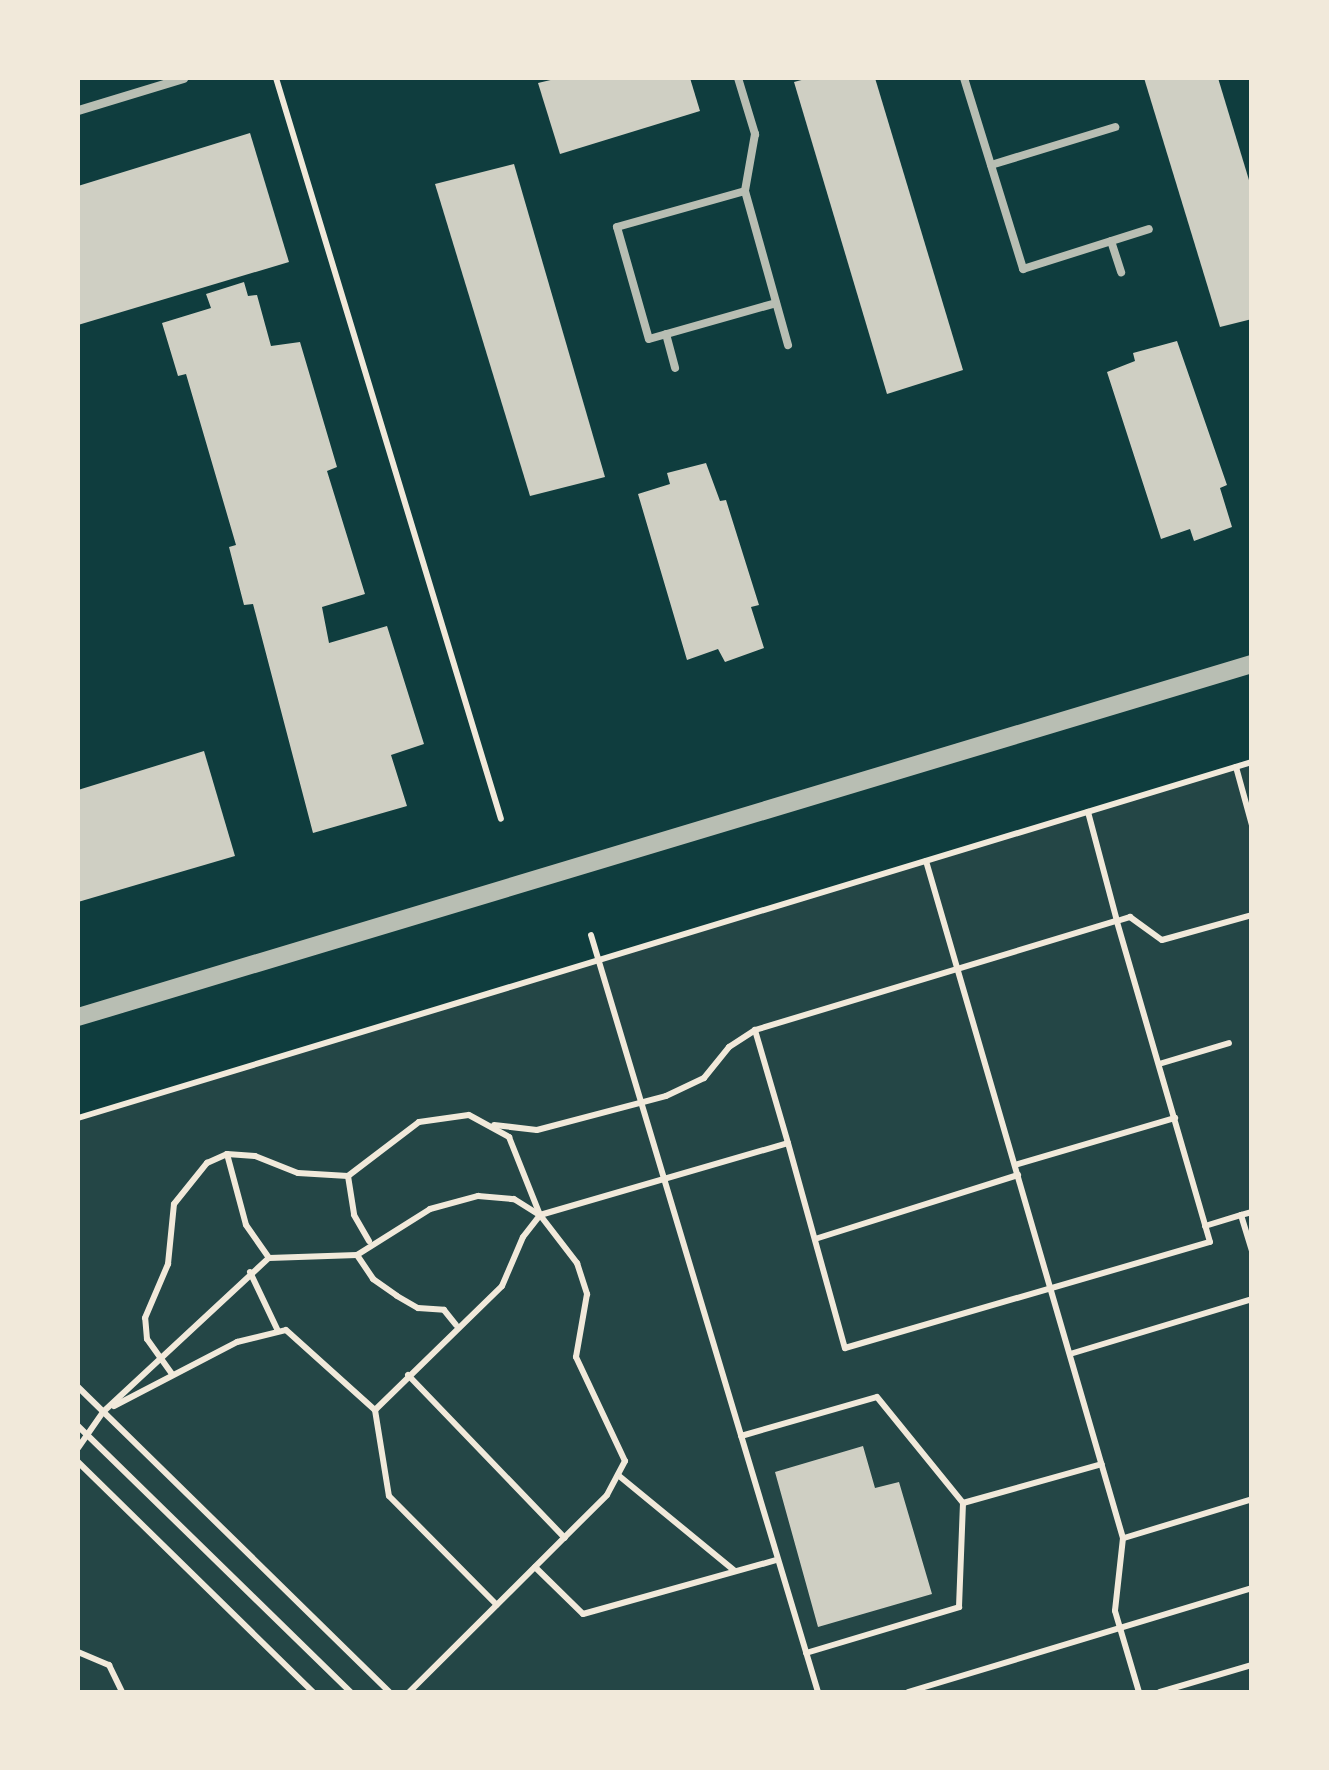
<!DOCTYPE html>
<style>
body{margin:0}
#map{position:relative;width:1329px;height:1770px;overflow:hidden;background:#0f3d3e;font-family:"DM Sans",sans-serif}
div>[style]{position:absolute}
.green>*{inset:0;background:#244646}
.building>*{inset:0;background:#cfcfc3}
.path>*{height:6px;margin:-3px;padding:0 3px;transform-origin:3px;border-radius:3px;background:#f1e9da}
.service>*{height:8px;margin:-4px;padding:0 4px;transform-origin:4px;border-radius:4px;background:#b8beb3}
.pedestrian>*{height:9px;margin:-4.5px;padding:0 4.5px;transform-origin:4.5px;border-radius:4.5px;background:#b8beb3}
.tertiary>*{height:18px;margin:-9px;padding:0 9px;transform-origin:9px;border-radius:9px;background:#b8beb3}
span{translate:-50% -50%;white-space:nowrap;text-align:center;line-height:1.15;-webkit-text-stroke:9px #f1e9da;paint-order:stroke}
.frame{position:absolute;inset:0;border:80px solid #f1e9da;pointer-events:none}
</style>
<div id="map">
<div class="green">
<div style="clip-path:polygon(1251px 762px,1251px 1692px,78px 1692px,78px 1118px)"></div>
</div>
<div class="building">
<div style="clip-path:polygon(559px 78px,690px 78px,700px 111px,560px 154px,538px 83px)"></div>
<div style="clip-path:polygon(809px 78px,875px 78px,963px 370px,887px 394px,794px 82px)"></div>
<div style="clip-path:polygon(1144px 78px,1218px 78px,1252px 190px,1252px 319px,1220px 327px)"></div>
<div style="clip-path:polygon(250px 133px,289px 262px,78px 325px,78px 186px)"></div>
<div style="clip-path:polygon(514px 164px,605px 477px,530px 496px,435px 184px)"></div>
<div style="clip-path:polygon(244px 282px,248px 296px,257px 295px,271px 346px,300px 342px,337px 467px,327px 471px,365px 594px,322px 607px,329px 643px,387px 626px,424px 744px,391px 755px,407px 806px,313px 833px,253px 604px,244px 605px,229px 547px,236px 545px,186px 374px,178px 376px,162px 323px,211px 308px,206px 294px)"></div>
<div style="clip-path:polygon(1177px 341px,1227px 485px,1220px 488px,1232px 527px,1194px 541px,1190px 529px,1161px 539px,1107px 372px,1135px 361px,1133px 353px)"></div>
<div style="clip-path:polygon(706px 463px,720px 501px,726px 500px,759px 605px,751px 607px,764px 648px,725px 662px,718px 649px,687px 660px,638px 494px,670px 484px,667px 473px)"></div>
<div style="clip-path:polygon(204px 751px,235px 856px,78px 902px,78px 790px)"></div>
<div style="clip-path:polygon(863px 1446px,875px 1488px,899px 1482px,932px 1594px,818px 1627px,775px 1472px)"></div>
</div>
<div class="path">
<div style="left:276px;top:78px;width:774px;rotate:73.11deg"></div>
<div style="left:1236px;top:767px;width:60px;rotate:74.6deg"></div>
<div style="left:926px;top:861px;width:705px;rotate:73.78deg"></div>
<div style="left:1123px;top:1538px;width:73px;rotate:96.3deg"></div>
<div style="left:1115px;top:1611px;width:84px;rotate:73.5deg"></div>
<div style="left:591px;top:935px;width:790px;rotate:73.31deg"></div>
<div style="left:1159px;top:1064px;width:73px;rotate:-16.7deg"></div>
<div style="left:78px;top:1118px;width:1227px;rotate:-16.87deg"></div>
<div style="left:494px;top:1125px;width:43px;rotate:6.6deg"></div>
<div style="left:537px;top:1130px;width:133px;rotate:-14.8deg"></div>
<div style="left:666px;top:1096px;width:42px;rotate:-25.3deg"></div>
<div style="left:704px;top:1078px;width:40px;rotate:-51deg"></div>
<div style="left:729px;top:1047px;width:31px;rotate:-33deg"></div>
<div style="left:788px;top:1143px;width:213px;rotate:74.5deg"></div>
<div style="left:845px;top:1348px;width:380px;rotate:-16.2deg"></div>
<div style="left:1210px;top:1242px;width:334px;rotate:-106.2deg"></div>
<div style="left:1117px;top:921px;width:14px;rotate:-17deg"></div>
<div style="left:1130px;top:917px;width:39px;rotate:36deg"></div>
<div style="left:1162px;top:940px;width:93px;rotate:-15.5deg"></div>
<div style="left:227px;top:1154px;width:73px;rotate:75deg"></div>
<div style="left:246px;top:1225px;width:40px;rotate:55.1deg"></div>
<div style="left:1015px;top:1165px;width:167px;rotate:-16.4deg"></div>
<div style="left:348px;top:1176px;width:39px;rotate:81deg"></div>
<div style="left:354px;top:1215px;width:30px;rotate:60deg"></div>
<div style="left:1252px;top:1212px;width:11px;rotate:165deg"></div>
<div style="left:1241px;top:1215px;width:37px;rotate:73deg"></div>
<div style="left:1205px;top:1226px;width:38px;rotate:-17deg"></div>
<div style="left:815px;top:1239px;width:213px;rotate:-17.5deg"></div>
<div style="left:357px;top:1255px;width:29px;rotate:56deg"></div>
<div style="left:373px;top:1279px;width:29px;rotate:35deg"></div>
<div style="left:397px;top:1296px;width:24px;rotate:30deg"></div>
<div style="left:418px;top:1308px;width:26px;rotate:4deg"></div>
<div style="left:444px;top:1310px;width:19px;rotate:51deg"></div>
<div style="left:250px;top:1272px;width:65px;rotate:64.6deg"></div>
<div style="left:1070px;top:1354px;width:190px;rotate:-16.8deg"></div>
<div style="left:172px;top:1374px;width:43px;rotate:-125.5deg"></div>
<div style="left:147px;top:1339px;width:21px;rotate:-95deg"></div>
<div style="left:145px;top:1318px;width:59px;rotate:-66.9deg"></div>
<div style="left:168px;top:1264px;width:60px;rotate:-84.3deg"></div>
<div style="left:174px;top:1204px;width:53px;rotate:-51.2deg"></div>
<div style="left:207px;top:1163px;width:22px;rotate:-24deg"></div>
<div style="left:227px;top:1154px;width:28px;rotate:4deg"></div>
<div style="left:255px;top:1156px;width:46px;rotate:21.6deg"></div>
<div style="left:298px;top:1173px;width:50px;rotate:3.4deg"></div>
<div style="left:348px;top:1176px;width:89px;rotate:-37.3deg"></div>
<div style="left:419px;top:1122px;width:50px;rotate:-8deg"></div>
<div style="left:469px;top:1115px;width:46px;rotate:28.8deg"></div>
<div style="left:509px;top:1137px;width:84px;rotate:68.3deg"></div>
<div style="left:540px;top:1215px;width:258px;rotate:-16.2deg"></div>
<div style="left:788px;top:1143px;width:118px;rotate:-106.3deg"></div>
<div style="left:755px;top:1030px;width:378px;rotate:-16.8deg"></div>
<div style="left:1117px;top:921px;width:113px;rotate:-104.9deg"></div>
<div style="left:408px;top:1375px;width:226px;rotate:46.1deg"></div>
<div style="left:78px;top:1387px;width:436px;rotate:44.4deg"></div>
<div style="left:114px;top:1406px;width:139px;rotate:-27.5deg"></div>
<div style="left:237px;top:1342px;width:50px;rotate:-13.8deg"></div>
<div style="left:286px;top:1330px;width:120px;rotate:42deg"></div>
<div style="left:375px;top:1410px;width:177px;rotate:-44.3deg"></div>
<div style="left:502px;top:1286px;width:53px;rotate:-66.8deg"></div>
<div style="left:523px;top:1237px;width:28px;rotate:-52deg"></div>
<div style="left:375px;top:1410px;width:87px;rotate:80.8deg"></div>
<div style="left:389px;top:1496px;width:153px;rotate:45.3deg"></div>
<div style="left:78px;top:1426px;width:381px;rotate:44.3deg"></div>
<div style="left:741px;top:1436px;width:141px;rotate:-16deg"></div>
<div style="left:877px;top:1397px;width:136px;rotate:50.9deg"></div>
<div style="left:963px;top:1503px;width:144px;rotate:-15.7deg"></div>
<div style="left:78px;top:1448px;width:44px;rotate:-55.2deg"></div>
<div style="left:103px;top:1412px;width:226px;rotate:-42.9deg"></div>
<div style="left:269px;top:1258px;width:88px;rotate:-2deg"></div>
<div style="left:357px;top:1255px;width:86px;rotate:-32.2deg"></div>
<div style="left:430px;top:1209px;width:50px;rotate:-15.2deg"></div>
<div style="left:478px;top:1196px;width:36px;rotate:5deg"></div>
<div style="left:514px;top:1199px;width:31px;rotate:32deg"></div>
<div style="left:540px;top:1215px;width:61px;rotate:52.4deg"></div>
<div style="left:577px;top:1263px;width:33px;rotate:72deg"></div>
<div style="left:587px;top:1294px;width:64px;rotate:99.9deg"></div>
<div style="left:576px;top:1357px;width:115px;rotate:64.8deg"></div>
<div style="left:625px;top:1461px;width:38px;rotate:118deg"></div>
<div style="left:607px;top:1495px;width:279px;rotate:135.1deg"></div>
<div style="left:78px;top:1462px;width:329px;rotate:44.4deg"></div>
<div style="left:618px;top:1475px;width:151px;rotate:39.4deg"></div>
<div style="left:1124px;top:1538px;width:134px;rotate:-16.9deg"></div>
<div style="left:535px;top:1567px;width:67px;rotate:44.4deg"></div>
<div style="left:583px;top:1614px;width:201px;rotate:-15.6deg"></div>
<div style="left:78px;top:1652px;width:34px;rotate:23deg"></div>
<div style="left:109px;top:1665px;width:30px;rotate:64deg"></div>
<div style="left:806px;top:1653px;width:160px;rotate:-16.7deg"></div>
<div style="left:959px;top:1607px;width:104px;rotate:-87.8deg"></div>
<div style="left:908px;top:1692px;width:359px;rotate:-16.8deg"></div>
<div style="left:1160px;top:1692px;width:96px;rotate:-16.4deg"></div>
</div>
<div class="service">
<div style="left:738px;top:78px;width:59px;rotate:73.1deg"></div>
<div style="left:755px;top:134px;width:58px;rotate:100deg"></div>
<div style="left:745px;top:191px;width:160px;rotate:74.4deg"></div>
<div style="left:964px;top:78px;width:200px;rotate:72.8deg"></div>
<div style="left:1023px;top:269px;width:132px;rotate:-17.6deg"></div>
<div style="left:991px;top:165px;width:130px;rotate:-17deg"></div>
<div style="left:745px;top:191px;width:133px;rotate:164.3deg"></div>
<div style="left:617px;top:227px;width:116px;rotate:74.1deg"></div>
<div style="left:649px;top:339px;width:132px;rotate:-15.8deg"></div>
<div style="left:1111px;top:241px;width:33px;rotate:72deg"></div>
<div style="left:666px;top:334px;width:35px;rotate:75deg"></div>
</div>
<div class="pedestrian">
<div style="left:78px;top:110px;width:110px;rotate:-16.9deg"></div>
</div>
<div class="tertiary">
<div style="left:78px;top:1017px;width:1226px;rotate:-16.74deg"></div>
</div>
<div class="frame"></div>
</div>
